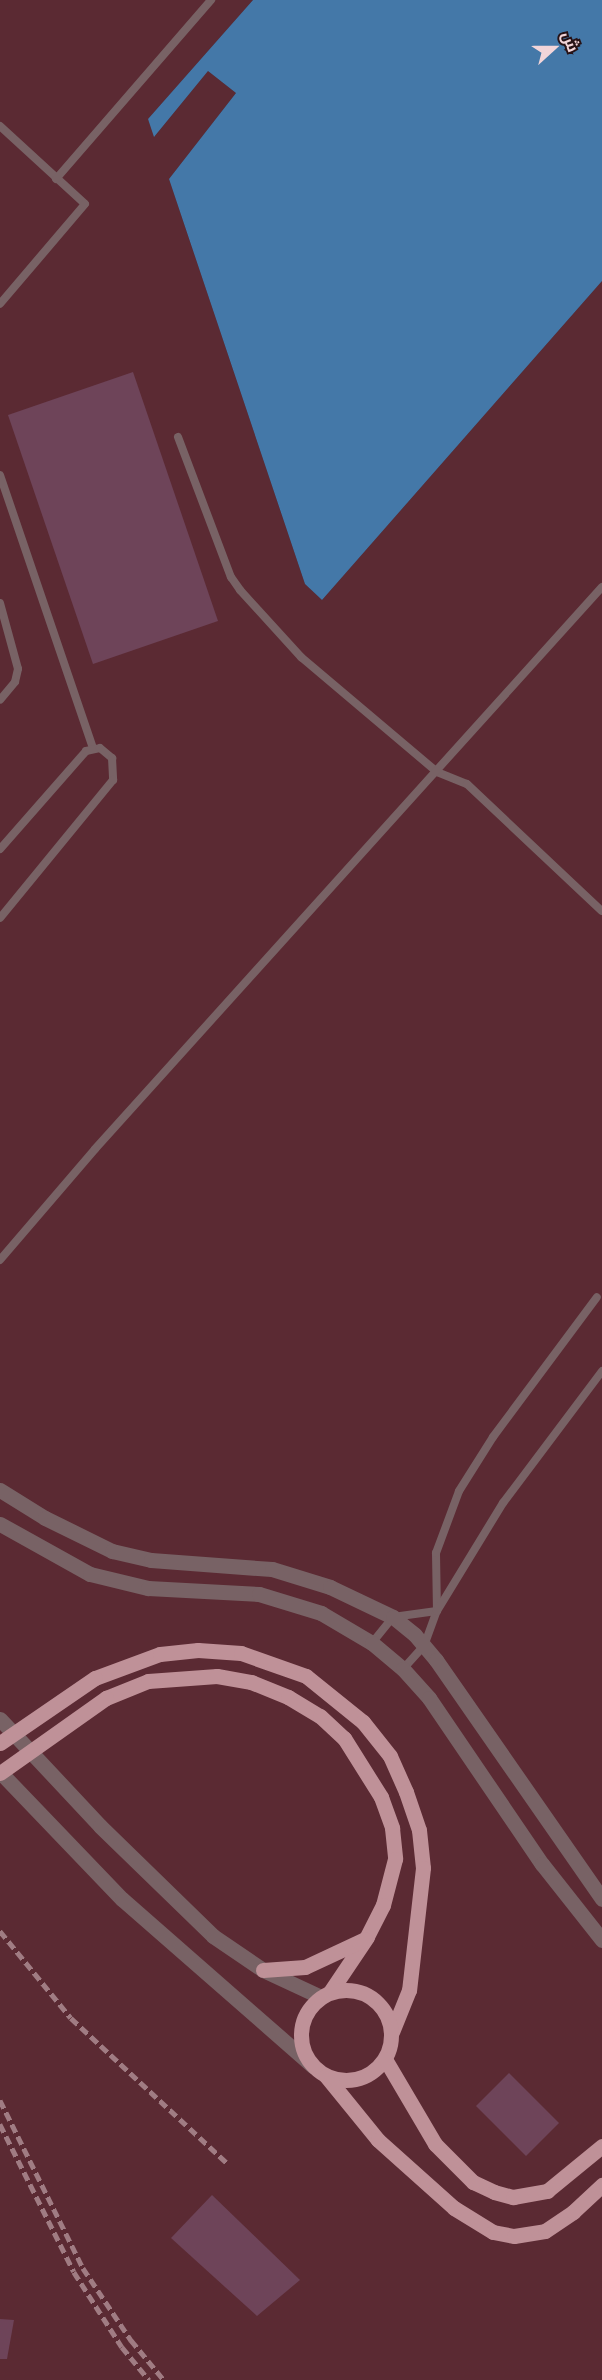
<!DOCTYPE html>
<meta charset="utf-8">
<style>
body{margin:0}
#map{position:relative;width:602px;height:2380px;overflow:hidden;background:#4c212a;font-family:Commissioner,Cairo,sans-serif}
div>[style]{position:absolute}
.built>*{inset:0;background:#5b2a33}
.water>*{inset:0;background:#4478a8}
.building>*{inset:0;background:#6e4459}
.service>*{height:8px;margin:-4px;padding:0 4px;transform-origin:4px;border-radius:4px;background:#786265}
.minor>*{height:15px;margin:-7.5px;padding:0 7.5px;transform-origin:7.5px;border-radius:7.5px;background:#786265}
.primary>*{height:15px;margin:-7.5px;padding:0 7.5px;transform-origin:7.5px;border-radius:7.5px;background:#bf9198}
.primary>.ring{margin:-7.5px;padding:0;box-sizing:content-box;background:none;border:15px solid #bf9198;border-radius:50%}
.rail>*{height:4.5px;margin-top:-2.25px;transform-origin:0;background:repeating-linear-gradient(90deg,#a07c83 0 9px,transparent 0 13.5px)}
.primary-bridge>*{height:15px;margin:-7.5px;padding:0 7.5px;transform-origin:7.5px;border-radius:7.5px;background:#bf9198}
span{translate:-50% -50%;white-space:nowrap;text-align:center;line-height:1.15;-webkit-text-stroke:5px #261216;paint-order:stroke}
.north{position:absolute;left:524px;top:18px;width:60px;height:60px;-webkit-text-stroke:4px #261216;paint-order:stroke;rotate:69deg;font-size:16px;font-weight:700;line-height:24px;text-align:center;color:#f2d5d9}
.north::after{content:'';display:block;margin:auto;width:21px;height:27px;background:#f2d5d9;clip-path:polygon(50% 0,100% 100%,50% 72%,0 100%)}
</style>
<div id="map">
<div class="built">
<div style="clip-path:polygon(0 0,253px 0,148px 119px,155px 136px,208px 71px,236px 93px,169px 179px,305px 584px,322px 600px,602px 281px,602px 2380px,0 2380px)"></div>
</div>
<div class="water">
<div style="clip-path:polygon(253px 0,602px 0,602px 281px,322px 600px,305px 584px,169px 179px,236px 93px,208px 71px,154px 137px,148px 119px)"></div>
</div>
<div class="building">
<div style="clip-path:polygon(133px 372px,218px 621px,93px 664px,8px 415px)"></div>
<div style="clip-path:polygon(509px 2073px,559px 2123px,526px 2156px,476px 2106px)"></div>
<div style="clip-path:polygon(212px 2195px,300px 2280px,257px 2316px,171px 2238px)"></div>
<div style="clip-path:polygon(0 2319px,14px 2320px,7px 2359px,0 2359px)"></div>
</div>
<div class="service">
<div style="left:0;top:126px;width:115px;rotate:42.5deg"></div>
<div style="left:85px;top:204px;width:131px;rotate:130.4deg"></div>
<div style="left:56px;top:179px;width:237px;rotate:-49.1deg"></div>
<div style="left:178px;top:437px;width:150px;rotate:69.3deg"></div>
<div style="left:231px;top:577px;width:16px;rotate:55deg"></div>
<div style="left:240px;top:590px;width:91px;rotate:47.7deg"></div>
<div style="left:301px;top:657px;width:178px;rotate:40.2deg"></div>
<div style="left:437px;top:772px;width:32px;rotate:22deg"></div>
<div style="left:467px;top:784px;width:185px;rotate:43.3deg"></div>
<div style="left:0;top:475px;width:288px;rotate:71.2deg"></div>
<div style="left:0;top:603px;width:68px;rotate:74.7deg"></div>
<div style="left:18px;top:669px;width:13px;rotate:103deg"></div>
<div style="left:15px;top:682px;width:23px;rotate:130deg"></div>
<div style="left:0;top:849px;width:130px;rotate:-48.7deg"></div>
<div style="left:86px;top:751px;width:14px;rotate:-12deg"></div>
<div style="left:100px;top:748px;width:16px;rotate:40deg"></div>
<div style="left:112px;top:758px;width:22px;rotate:87deg"></div>
<div style="left:113px;top:780px;width:178px;rotate:129.3deg"></div>
<div style="left:0;top:1260px;width:146px;rotate:-49.4deg"></div>
<div style="left:95px;top:1149px;width:757px;rotate:-47.95deg"></div>
<div style="left:437px;top:1611px;width:58px;rotate:-91deg"></div>
<div style="left:436px;top:1553px;width:66px;rotate:-69.6deg"></div>
<div style="left:459px;top:1491px;width:64px;rotate:-57.8deg"></div>
<div style="left:493px;top:1437px;width:174px;rotate:-53.4deg"></div>
<div style="left:372px;top:1643px;width:33px;rotate:-51deg"></div>
<div style="left:393px;top:1617px;width:44px;rotate:-7.8deg"></div>
<div style="left:403px;top:1669px;width:31px;rotate:-48deg"></div>
<div style="left:424px;top:1646px;width:37px;rotate:-70deg"></div>
<div style="left:437px;top:1611px;width:127px;rotate:-58.6deg"></div>
<div style="left:503px;top:1503px;width:165px;rotate:-53.1deg"></div>
</div>
<div class="minor">
<div style="left:0;top:1490px;width:53px;rotate:31.9deg"></div>
<div style="left:45px;top:1518px;width:75px;rotate:26.2deg"></div>
<div style="left:112px;top:1551px;width:40px;rotate:13deg"></div>
<div style="left:151px;top:1560px;width:121px;rotate:4.3deg"></div>
<div style="left:272px;top:1569px;width:61px;rotate:17.2deg"></div>
<div style="left:330px;top:1587px;width:70px;rotate:25.5deg"></div>
<div style="left:393px;top:1617px;width:28px;rotate:39deg"></div>
<div style="left:415px;top:1635px;width:33px;rotate:50deg"></div>
<div style="left:436px;top:1660px;width:291px;rotate:55.2deg"></div>
<div style="left:0;top:1524px;width:103px;rotate:29.1deg"></div>
<div style="left:90px;top:1574px;width:60px;rotate:13.6deg"></div>
<div style="left:148px;top:1588px;width:111px;rotate:3.1deg"></div>
<div style="left:259px;top:1594px;width:65px;rotate:17deg"></div>
<div style="left:321px;top:1613px;width:59px;rotate:30.5deg"></div>
<div style="left:372px;top:1643px;width:40px;rotate:40deg"></div>
<div style="left:403px;top:1669px;width:39px;rotate:48deg"></div>
<div style="left:429px;top:1698px;width:201px;rotate:55.8deg"></div>
<div style="left:542px;top:1864px;width:97px;rotate:51.7deg"></div>
<div style="left:0;top:1719px;width:146px;rotate:46.9deg"></div>
<div style="left:100px;top:1826px;width:158px;rotate:44.2deg"></div>
<div style="left:213px;top:1936px;width:60px;rotate:34.2deg"></div>
<div style="left:263px;top:1970px;width:64px;rotate:25deg"></div>
<div style="left:0;top:1772px;width:176px;rotate:46.2deg"></div>
<div style="left:122px;top:1899px;width:254px;rotate:41.2deg"></div>
</div>
<div class="primary">
<div style="left:95px;top:1678px;width:69px;rotate:-20.3deg"></div>
<div style="left:160px;top:1654px;width:38px;rotate:-6deg"></div>
<div style="left:198px;top:1650px;width:43px;rotate:4deg"></div>
<div style="left:241px;top:1653px;width:69px;rotate:19.5deg"></div>
<div style="left:306px;top:1676px;width:73px;rotate:38.9deg"></div>
<div style="left:363px;top:1722px;width:43px;rotate:51.5deg"></div>
<div style="left:390px;top:1756px;width:39px;rotate:66deg"></div>
<div style="left:406px;top:1792px;width:40px;rotate:71.1deg"></div>
<div style="left:419px;top:1830px;width:38px;rotate:84deg"></div>
<div style="left:423px;top:1868px;width:123px;rotate:96.5deg"></div>
<div style="left:409px;top:1990px;width:45px;rotate:112deg"></div>
<div style="left:106px;top:1698px;width:45px;rotate:-22deg"></div>
<div style="left:148px;top:1681px;width:69px;rotate:-4.1deg"></div>
<div style="left:217px;top:1676px;width:35px;rotate:10deg"></div>
<div style="left:251px;top:1682px;width:40px;rotate:22deg"></div>
<div style="left:288px;top:1697px;width:37px;rotate:31deg"></div>
<div style="left:320px;top:1716px;width:33px;rotate:43deg"></div>
<div style="left:344px;top:1738px;width:70px;rotate:57.9deg"></div>
<div style="left:381px;top:1797px;width:33px;rotate:70deg"></div>
<div style="left:392px;top:1828px;width:31px;rotate:84deg"></div>
<div style="left:395px;top:1859px;width:48px;rotate:104.6deg"></div>
<div style="left:383px;top:1905px;width:36px;rotate:117deg"></div>
<div style="left:367px;top:1937px;width:66px;rotate:123.9deg"></div>
<div style="left:263px;top:1970px;width:42px;rotate:-4.1deg"></div>
<div style="left:305px;top:1967px;width:66px;rotate:-25deg"></div>
<div class="ring" style="left:301px;top:1990px;width:75px;height:75px"></div>
<div style="left:385px;top:2059px;width:99px;rotate:59.5deg"></div>
<div style="left:435px;top:2144px;width:54px;rotate:45deg"></div>
<div style="left:473px;top:2182px;width:23px;rotate:25deg"></div>
<div style="left:494px;top:2192px;width:20px;rotate:15deg"></div>
<div style="left:513px;top:2197px;width:35px;rotate:-10deg"></div>
<div style="left:547px;top:2191px;width:71px;rotate:-39.3deg"></div>
<div style="left:326px;top:2076px;width:82px;rotate:50.9deg"></div>
<div style="left:378px;top:2140px;width:102px;rotate:41.8deg"></div>
<div style="left:454px;top:2208px;width:46px;rotate:31.6deg"></div>
<div style="left:493px;top:2232px;width:21px;rotate:11deg"></div>
<div style="left:514px;top:2236px;width:31px;rotate:-9deg"></div>
<div style="left:545px;top:2231px;width:34px;rotate:-34deg"></div>
<div style="left:573px;top:2212px;width:40px;rotate:-43deg"></div>
</div>
<div class="rail">
<div style="left:0;top:1931px;width:112px;rotate:50.8deg"></div>
<div style="left:71px;top:2018px;width:213px;rotate:42.9deg"></div>
<div style="left:0;top:2100px;width:187px;rotate:63.7deg"></div>
<div style="left:83px;top:2268px;width:87px;rotate:56.3deg"></div>
<div style="left:131px;top:2340px;width:52px;rotate:50.5deg"></div>
<div style="left:0;top:2124px;width:165px;rotate:63.4deg"></div>
<div style="left:74px;top:2272px;width:89px;rotate:57.4deg"></div>
<div style="left:122px;top:2347px;width:43px;rotate:50.7deg"></div>
</div>
<div class="primary-bridge">
<div style="left:0;top:1743px;width:115px;rotate:-34.4deg"></div>
<div style="left:0;top:1773px;width:130px;rotate:-35.3deg"></div>
</div>
<div class="north">ش</div>
</div>
